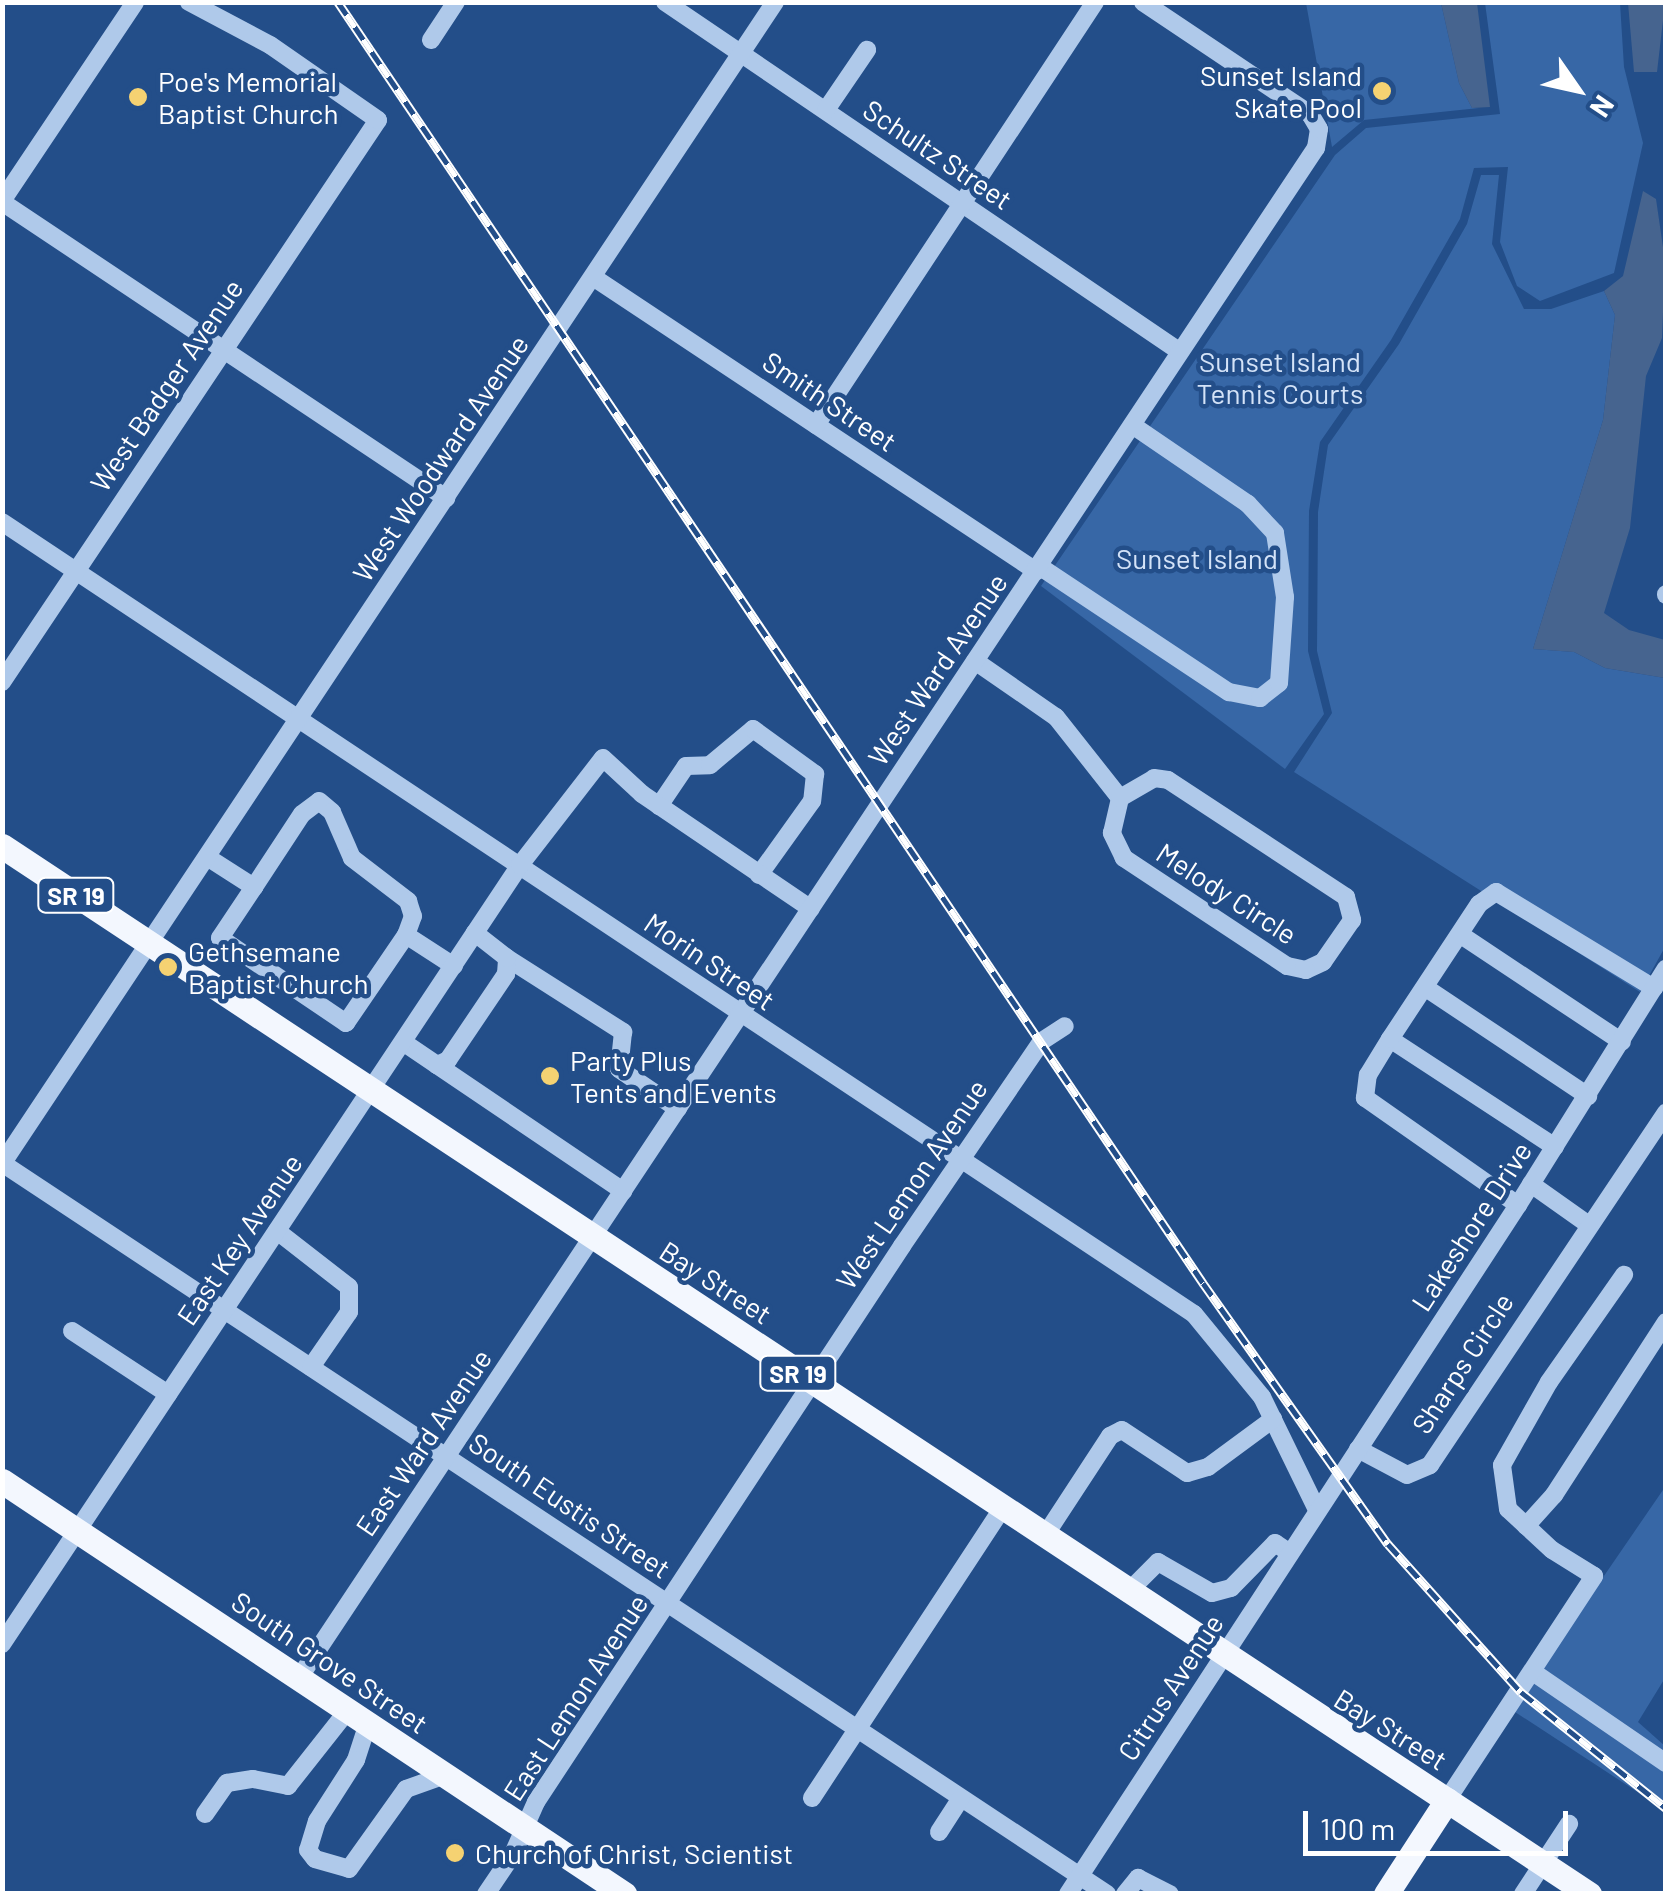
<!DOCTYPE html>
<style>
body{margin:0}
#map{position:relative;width:1668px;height:1896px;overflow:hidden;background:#234e89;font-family:Barlow,sans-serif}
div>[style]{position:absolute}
.green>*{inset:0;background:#3767a6}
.water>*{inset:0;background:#46648f}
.minor>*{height:18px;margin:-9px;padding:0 9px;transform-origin:9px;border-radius:9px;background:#afc9ea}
.major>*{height:25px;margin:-12.5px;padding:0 12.5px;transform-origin:12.5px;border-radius:12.5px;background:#f3f7fe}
.rail>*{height:9px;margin-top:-4.5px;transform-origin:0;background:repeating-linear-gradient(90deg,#234e89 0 15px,#fff 0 30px);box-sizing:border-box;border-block:2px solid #fff}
.dots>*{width:28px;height:28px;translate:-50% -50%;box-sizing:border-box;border:5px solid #234e89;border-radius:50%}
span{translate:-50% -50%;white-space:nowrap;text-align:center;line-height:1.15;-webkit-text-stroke:9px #234e89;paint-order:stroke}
.shield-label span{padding:2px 8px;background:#234e89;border:2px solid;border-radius:8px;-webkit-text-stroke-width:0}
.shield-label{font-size:25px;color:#fff;font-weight:700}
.poi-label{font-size:28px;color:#fff}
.right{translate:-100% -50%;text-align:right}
.left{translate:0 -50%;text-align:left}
.street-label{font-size:28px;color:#fff}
.park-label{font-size:28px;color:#d4e3f8}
.frame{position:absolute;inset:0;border:5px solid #fff;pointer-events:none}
.north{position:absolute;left:1528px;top:40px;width:100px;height:100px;-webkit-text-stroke:8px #234e89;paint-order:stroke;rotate:124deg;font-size:28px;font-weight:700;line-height:40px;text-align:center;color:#fff}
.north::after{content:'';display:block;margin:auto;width:35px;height:45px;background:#fff;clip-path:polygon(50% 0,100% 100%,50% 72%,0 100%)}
.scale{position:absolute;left:1303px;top:1811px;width:265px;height:45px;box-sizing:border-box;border:5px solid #fff;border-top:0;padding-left:12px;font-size:30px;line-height:35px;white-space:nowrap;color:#fff;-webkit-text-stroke:8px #234e89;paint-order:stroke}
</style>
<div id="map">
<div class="green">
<div style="clip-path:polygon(1306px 3px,1441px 3px,1459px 83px,1472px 108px,1479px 108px,1364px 120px,1332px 147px)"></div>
<div style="clip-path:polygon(1485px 3px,1620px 3px,1624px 67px,1643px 143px,1614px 273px,1540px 301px,1517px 286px,1500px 242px,1508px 167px,1474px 168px,1460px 219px,1391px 340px,1320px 442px,1309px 511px,1308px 651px,1324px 714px,1285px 769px,1041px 586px,1335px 155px,1366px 128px,1500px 114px)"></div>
<div style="clip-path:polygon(1481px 175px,1499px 175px,1492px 244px,1524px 309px,1551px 309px,1604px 291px,1615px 315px,1603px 420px,1533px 649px,1574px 652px,1605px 668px,1665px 678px,1665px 947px,1640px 992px,1294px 772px,1332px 713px,1317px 651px,1318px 512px,1328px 445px,1399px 344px,1467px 224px)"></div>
<div style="clip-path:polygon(1665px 1487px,1665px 1678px,1638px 1722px,1665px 1746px,1665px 1810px,1512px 1710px)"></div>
</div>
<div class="water">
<div style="clip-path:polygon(1441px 3px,1477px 3px,1490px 107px,1472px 108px,1459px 83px)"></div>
<div style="clip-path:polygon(1628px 3px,1665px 3px,1657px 72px,1634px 72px)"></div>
<div style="clip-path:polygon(1643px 191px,1656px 199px,1665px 261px,1662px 338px,1646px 376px,1630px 528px,1604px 613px,1629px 630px,1665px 640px,1665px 678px,1605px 668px,1574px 652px,1533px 649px,1603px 420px,1615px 315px,1604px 291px,1623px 276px)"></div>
</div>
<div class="minor">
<div style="left:665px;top:2px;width:621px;rotate:34.18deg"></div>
<div style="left:431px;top:40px;width:45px;rotate:-56.7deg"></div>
<div style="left:826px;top:110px;width:73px;rotate:-55.7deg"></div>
<div style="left:2px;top:201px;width:239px;rotate:-56.2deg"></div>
<div style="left:2px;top:202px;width:534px;rotate:33.69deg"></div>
<div style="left:593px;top:277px;width:532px;rotate:33.57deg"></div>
<div style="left:816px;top:425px;width:507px;rotate:-56.59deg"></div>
<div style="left:2px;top:522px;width:1431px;rotate:33.6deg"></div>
<div style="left:1194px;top:1314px;width:107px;rotate:50.7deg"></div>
<div style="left:1262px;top:1397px;width:126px;rotate:64deg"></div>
<div style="left:1039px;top:566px;width:228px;rotate:33.6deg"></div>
<div style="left:1229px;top:692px;width:32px;rotate:11deg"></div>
<div style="left:1260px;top:698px;width:24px;rotate:-38deg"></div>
<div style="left:1279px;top:683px;width:86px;rotate:-86deg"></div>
<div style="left:1285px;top:597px;width:65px;rotate:-98.9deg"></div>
<div style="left:1275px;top:533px;width:40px;rotate:-133deg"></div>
<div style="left:1248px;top:504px;width:140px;rotate:-145.7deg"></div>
<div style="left:1666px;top:594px;width:1px;rotate:90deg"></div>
<div style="left:975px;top:661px;width:98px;rotate:34.7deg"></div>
<div style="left:1056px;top:717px;width:103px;rotate:51.7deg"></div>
<div style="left:2px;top:682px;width:676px;rotate:-56.22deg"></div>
<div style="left:378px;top:120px;width:131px;rotate:-145.2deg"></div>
<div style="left:270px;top:45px;width:92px;rotate:-152deg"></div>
<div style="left:1154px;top:778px;width:14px;rotate:8deg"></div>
<div style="left:1168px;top:780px;width:213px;rotate:33.3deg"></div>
<div style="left:1346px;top:897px;width:24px;rotate:75deg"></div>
<div style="left:1352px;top:920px;width:51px;rotate:124.6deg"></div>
<div style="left:1323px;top:962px;width:19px;rotate:155deg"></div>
<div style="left:1306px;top:970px;width:19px;rotate:-168deg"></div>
<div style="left:1287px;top:966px;width:196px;rotate:-146.5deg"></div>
<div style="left:1124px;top:858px;width:28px;rotate:-116deg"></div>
<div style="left:1112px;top:833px;width:36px;rotate:-77deg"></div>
<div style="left:1120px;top:798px;width:39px;rotate:-30deg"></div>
<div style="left:659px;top:806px;width:48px;rotate:-56deg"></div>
<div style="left:686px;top:766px;width:24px;rotate:-2deg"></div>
<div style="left:710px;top:765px;width:56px;rotate:-39.9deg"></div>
<div style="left:753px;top:729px;width:77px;rotate:36deg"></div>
<div style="left:815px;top:774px;width:27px;rotate:96deg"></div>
<div style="left:812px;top:801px;width:91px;rotate:125.6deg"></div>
<div style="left:207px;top:857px;width:56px;rotate:32.6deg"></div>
<div style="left:254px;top:887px;width:61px;rotate:123.7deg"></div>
<div style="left:220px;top:938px;width:152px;rotate:34deg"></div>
<div style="left:346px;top:1023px;width:107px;rotate:-55.7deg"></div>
<div style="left:406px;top:935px;width:57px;rotate:32.9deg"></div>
<div style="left:254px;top:887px;width:87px;rotate:-56.7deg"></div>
<div style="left:302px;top:814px;width:21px;rotate:-37deg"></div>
<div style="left:319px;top:801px;width:17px;rotate:40deg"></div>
<div style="left:332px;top:812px;width:50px;rotate:66.5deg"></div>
<div style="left:352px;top:858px;width:71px;rotate:37.5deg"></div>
<div style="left:408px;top:901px;width:16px;rotate:72deg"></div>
<div style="left:413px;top:916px;width:20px;rotate:110deg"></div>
<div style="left:1461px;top:935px;width:193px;rotate:33.6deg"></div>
<div style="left:507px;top:958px;width:138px;rotate:32.5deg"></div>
<div style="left:623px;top:1032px;width:37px;rotate:96deg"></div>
<div style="left:619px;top:1069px;width:71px;rotate:34.1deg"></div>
<div style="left:1426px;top:988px;width:195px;rotate:33.7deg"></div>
<div style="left:1390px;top:1039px;width:197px;rotate:33.2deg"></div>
<div style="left:403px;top:1042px;width:41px;rotate:34.1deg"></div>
<div style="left:437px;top:1065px;width:12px;rotate:-24deg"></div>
<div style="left:448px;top:1060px;width:104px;rotate:-56deg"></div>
<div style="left:506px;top:974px;width:16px;rotate:-86deg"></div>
<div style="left:507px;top:958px;width:41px;rotate:-142deg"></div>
<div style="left:437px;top:1065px;width:225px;rotate:34.1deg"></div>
<div style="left:2px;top:1163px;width:1325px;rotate:33.49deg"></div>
<div style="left:2px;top:1164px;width:1396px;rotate:-56.37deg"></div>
<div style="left:1531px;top:1184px;width:71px;rotate:35.3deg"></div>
<div style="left:1518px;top:1205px;width:187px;rotate:-145deg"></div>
<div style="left:1365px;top:1098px;width:23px;rotate:-83deg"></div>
<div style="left:1368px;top:1075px;width:42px;rotate:-58.6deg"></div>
<div style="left:1390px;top:1039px;width:162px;rotate:-56.6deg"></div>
<div style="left:1479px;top:904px;width:21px;rotate:-35deg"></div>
<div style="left:1496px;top:892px;width:185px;rotate:31.3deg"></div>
<div style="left:277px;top:1231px;width:91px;rotate:37.9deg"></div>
<div style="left:349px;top:1287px;width:25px;rotate:90deg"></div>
<div style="left:349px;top:1312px;width:67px;rotate:124.6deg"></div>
<div style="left:72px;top:1331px;width:115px;rotate:33.3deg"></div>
<div style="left:1358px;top:1449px;width:55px;rotate:28deg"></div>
<div style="left:1407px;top:1475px;width:25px;rotate:-23deg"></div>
<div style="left:1430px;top:1465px;width:424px;rotate:-56.2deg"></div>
<div style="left:1526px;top:1526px;width:42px;rotate:-47.9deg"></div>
<div style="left:1554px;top:1495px;width:206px;rotate:-57.1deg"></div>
<div style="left:1044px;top:1537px;width:121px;rotate:-56.8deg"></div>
<div style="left:1110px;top:1436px;width:13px;rotate:-27deg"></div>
<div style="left:1122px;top:1430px;width:78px;rotate:33.5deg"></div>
<div style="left:1187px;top:1473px;width:22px;rotate:-16deg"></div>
<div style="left:1208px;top:1467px;width:81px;rotate:-36.4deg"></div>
<div style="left:1127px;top:1593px;width:44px;rotate:-45deg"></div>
<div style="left:1158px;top:1562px;width:62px;rotate:29.9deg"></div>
<div style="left:1212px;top:1593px;width:20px;rotate:-15deg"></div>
<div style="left:1231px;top:1588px;width:63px;rotate:-45.6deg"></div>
<div style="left:1275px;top:1543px;width:18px;rotate:34deg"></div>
<div style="left:2px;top:1644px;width:936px;rotate:-56.38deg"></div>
<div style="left:520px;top:865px;width:135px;rotate:-52.2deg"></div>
<div style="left:603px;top:758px;width:53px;rotate:42.7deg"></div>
<div style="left:642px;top:794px;width:204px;rotate:34.2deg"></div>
<div style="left:1533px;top:1672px;width:161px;rotate:34.4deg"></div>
<div style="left:299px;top:1678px;width:1837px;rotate:-56.39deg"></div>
<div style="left:1316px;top:148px;width:19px;rotate:-81deg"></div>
<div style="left:1319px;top:129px;width:17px;rotate:-121deg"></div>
<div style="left:1310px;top:114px;width:201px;rotate:-146.2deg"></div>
<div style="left:368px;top:1723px;width:39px;rotate:108deg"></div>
<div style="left:356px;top:1760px;width:72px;rotate:122.6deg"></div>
<div style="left:317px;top:1821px;width:30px;rotate:107deg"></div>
<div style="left:308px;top:1850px;width:11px;rotate:52deg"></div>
<div style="left:315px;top:1859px;width:35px;rotate:16deg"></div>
<div style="left:349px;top:1869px;width:98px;rotate:-54.5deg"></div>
<div style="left:406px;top:1789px;width:41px;rotate:-19.7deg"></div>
<div style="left:812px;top:1798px;width:346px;rotate:-56.7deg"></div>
<div style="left:1447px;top:1800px;width:268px;rotate:-56.7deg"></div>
<div style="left:1594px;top:1576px;width:49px;rotate:-148.2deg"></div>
<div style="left:1552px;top:1550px;width:60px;rotate:-137deg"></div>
<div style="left:1508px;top:1509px;width:44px;rotate:-97.8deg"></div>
<div style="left:1502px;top:1465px;width:95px;rotate:-60.5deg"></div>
<div style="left:1549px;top:1382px;width:131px;rotate:-55deg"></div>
<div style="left:205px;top:1814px;width:38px;rotate:-55deg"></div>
<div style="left:227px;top:1783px;width:26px;rotate:-9deg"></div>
<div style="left:253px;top:1779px;width:36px;rotate:11deg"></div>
<div style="left:288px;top:1786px;width:97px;rotate:-51.7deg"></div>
<div style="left:939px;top:1832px;width:40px;rotate:-57.1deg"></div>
<div style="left:486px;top:1894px;width:48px;rotate:-56deg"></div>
<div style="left:513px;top:1854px;width:57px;rotate:-66.1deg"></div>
<div style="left:536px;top:1802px;width:666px;rotate:-56.64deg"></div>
<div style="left:902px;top:1246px;width:248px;rotate:-55.7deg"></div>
<div style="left:1042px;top:1041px;width:27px;rotate:-33deg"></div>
<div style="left:1068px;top:1894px;width:823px;rotate:-56.85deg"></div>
<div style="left:1518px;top:1205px;width:279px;rotate:-58deg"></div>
<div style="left:1125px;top:1894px;width:21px;rotate:-51deg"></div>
<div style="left:1138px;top:1878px;width:36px;rotate:27deg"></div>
<div style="left:1523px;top:1894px;width:84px;rotate:-56.7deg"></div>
</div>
<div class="major">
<div style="left:2px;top:846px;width:1902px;rotate:33.44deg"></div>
<div style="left:2px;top:1481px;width:747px;rotate:33.58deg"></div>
<div style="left:1386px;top:1894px;width:112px;rotate:-57deg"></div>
</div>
<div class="rail">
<div style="left:338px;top:2px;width:1546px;rotate:55.97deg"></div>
<div style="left:1203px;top:1283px;width:320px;rotate:54.7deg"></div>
<div style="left:1388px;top:1544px;width:199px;rotate:48.1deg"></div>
<div style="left:1521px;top:1692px;width:186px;rotate:38.7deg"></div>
</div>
<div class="dots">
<div style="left:1382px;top:91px;background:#f5d272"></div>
<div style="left:138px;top:97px;background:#f5d272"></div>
<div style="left:168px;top:967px;background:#f5d272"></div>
<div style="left:550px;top:1076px;background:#f5d272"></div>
<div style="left:455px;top:1853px;background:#f5d272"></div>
</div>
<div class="shield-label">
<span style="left:76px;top:895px">SR 19</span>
<span style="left:798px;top:1373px">SR 19</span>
</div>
<div class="poi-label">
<span class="right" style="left:1362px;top:91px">Sunset Island<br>Skate Pool</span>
<span class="left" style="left:158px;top:97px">Poe's Memorial<br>Baptist Church</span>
<span class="left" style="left:188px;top:967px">Gethsemane<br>Baptist Church</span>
<span class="left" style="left:570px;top:1076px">Party Plus<br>Tents and Events</span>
<span class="left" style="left:475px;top:1853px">Church of Christ, Scientist</span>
</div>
<div class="street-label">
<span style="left:938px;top:154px;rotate:34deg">Schultz Street</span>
<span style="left:166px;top:385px;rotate:-56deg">West Badger Avenue</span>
<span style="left:830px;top:401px;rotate:34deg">Smith Street</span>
<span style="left:440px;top:458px;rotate:-56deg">West Woodward Avenue</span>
<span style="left:937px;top:669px;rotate:-56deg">West Ward Avenue</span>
<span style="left:1227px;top:893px;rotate:33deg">Melody Circle</span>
<span style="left:710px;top:961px;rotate:34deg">Morin Street</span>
<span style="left:911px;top:1184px;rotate:-56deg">West Lemon Avenue</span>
<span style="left:1471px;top:1226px;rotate:-57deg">Lakeshore Drive</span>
<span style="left:239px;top:1239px;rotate:-56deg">East Key Avenue</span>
<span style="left:716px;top:1282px;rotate:33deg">Bay Street</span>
<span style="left:1462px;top:1363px;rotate:-57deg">Sharps Circle</span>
<span style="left:423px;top:1442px;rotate:-56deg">East Ward Avenue</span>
<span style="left:570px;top:1505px;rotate:34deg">South Eustis Street</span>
<span style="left:330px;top:1662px;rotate:34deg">South Grove Street</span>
<span style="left:1170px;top:1687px;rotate:-57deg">Citrus Avenue</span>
<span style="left:575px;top:1697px;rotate:-57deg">East Lemon Avenue</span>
<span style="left:1391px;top:1729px;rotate:32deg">Bay Street</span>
</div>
<div class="park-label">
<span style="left:1280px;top:377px">Sunset Island<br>Tennis Courts</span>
<span style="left:1197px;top:558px">Sunset Island</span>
</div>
<div class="frame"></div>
<div class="north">N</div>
<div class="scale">100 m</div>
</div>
